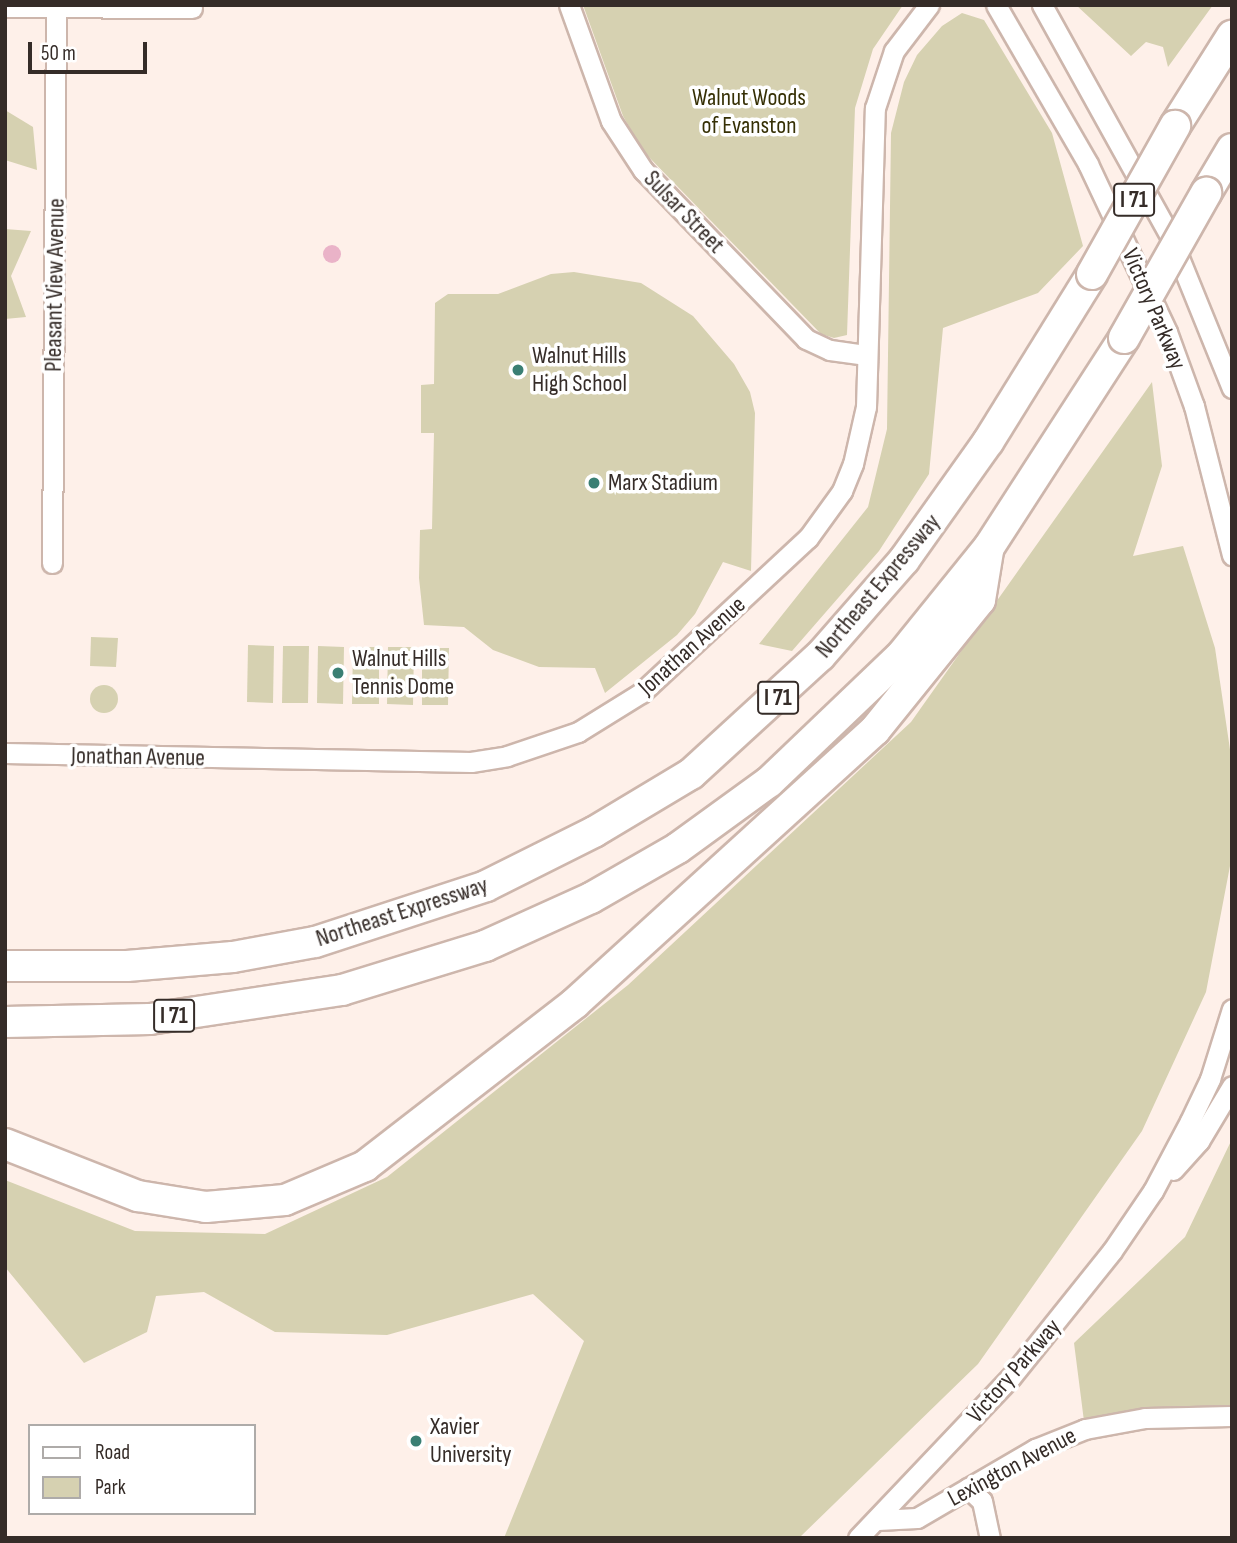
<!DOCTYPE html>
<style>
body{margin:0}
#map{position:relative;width:1237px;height:1543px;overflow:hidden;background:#fef0e9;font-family:"Sofia Sans Condensed",sans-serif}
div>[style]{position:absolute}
.green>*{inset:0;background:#d6d1b1}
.round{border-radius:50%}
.water>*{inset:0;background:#eab3c8}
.roads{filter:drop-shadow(2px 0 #cdb6ac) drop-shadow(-2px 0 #cdb6ac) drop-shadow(0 2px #cdb6ac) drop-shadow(0 -2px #cdb6ac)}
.minor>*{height:19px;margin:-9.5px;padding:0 9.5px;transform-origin:9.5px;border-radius:9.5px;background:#fff}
.highway>*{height:30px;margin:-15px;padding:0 15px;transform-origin:15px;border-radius:15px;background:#fff}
.bridges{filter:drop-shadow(2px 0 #cdb6ac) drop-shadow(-2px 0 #cdb6ac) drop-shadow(0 2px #cdb6ac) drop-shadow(0 -2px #cdb6ac)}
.highway-bridge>*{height:30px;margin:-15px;padding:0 15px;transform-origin:15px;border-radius:15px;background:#fff}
.dots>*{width:19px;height:19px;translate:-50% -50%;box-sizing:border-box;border:4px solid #fff;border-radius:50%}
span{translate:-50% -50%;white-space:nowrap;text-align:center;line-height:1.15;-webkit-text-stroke:7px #fff;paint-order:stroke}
.shield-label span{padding:2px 5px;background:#fff;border:2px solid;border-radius:5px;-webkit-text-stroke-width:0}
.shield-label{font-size:23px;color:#352c28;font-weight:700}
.park-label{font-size:24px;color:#363005}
.street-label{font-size:24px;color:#352c28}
.poi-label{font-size:24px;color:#352c28}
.left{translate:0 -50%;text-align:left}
.frame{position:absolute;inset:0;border:7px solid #352c28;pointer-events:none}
.legend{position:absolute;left:28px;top:1424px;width:228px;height:91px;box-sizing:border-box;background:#fff;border:2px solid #aeaba9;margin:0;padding:9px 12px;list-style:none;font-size:21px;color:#352c28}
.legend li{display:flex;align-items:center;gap:14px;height:35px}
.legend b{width:35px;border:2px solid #aeaba9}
.scale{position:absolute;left:28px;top:42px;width:119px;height:32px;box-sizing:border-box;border:4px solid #352c28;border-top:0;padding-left:9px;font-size:21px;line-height:24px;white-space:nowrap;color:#352c28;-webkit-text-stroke:5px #fff;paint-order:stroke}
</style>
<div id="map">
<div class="green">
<div style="clip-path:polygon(583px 5px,903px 5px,873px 49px,855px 108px,847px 335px,834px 338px,821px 334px,642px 150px,623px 116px)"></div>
<div style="clip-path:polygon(1076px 5px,1213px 5px,1168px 67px,1163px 47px,1146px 42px,1131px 56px)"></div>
<div style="clip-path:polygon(962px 13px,984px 20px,1052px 133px,1083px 246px,1038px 293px,943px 328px,929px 474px,879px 551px,792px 651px,759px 644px,868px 507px,887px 429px,891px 133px,904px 82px,917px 55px,942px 26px)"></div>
<div style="clip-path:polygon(5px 110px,33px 127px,37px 170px,5px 160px)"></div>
<div style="clip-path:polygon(5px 229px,31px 231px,11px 276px,26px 317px,5px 319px)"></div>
<div style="clip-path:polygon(574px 272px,641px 283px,693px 316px,734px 364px,750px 392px,755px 413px,751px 571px,723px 562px,695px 614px,677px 635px,605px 693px,595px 668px,539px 667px,493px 650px,464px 627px,424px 625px,419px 578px,420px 530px,432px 529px,434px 433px,421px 433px,421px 385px,434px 384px,435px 303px,448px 294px,498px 294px,551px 274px)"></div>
<div style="clip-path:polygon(1152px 382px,1162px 466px,1133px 556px,1183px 546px,1215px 648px,1232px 763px,1230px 866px,1206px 992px,1142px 1131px,978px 1364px,799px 1538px,504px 1538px,584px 1341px,533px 1294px,387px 1335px,275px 1332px,204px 1292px,156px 1296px,147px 1332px,84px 1363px,5px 1267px,5px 1180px,135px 1231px,265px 1234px,387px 1177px,628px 985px,911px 722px)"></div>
<div style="clip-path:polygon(91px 637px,118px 638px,116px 667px,90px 666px)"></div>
<div style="clip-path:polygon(248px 645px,274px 646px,273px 703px,247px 702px)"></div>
<div style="clip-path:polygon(283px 646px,309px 646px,308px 703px,282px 703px)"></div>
<div style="clip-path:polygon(318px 646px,344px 647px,343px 704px,317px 703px)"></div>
<div style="clip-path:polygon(353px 647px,379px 647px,379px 704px,352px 704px)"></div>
<div style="clip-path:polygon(388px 647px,414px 647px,413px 705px,387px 704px)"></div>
<div style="clip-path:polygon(422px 648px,449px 648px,448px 705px,422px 705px)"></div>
<div class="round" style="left:90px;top:685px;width:28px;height:28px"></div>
<div style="clip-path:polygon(1232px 1139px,1232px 1416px,1085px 1429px,1074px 1343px,1185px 1237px)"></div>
</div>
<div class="water">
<div class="round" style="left:323px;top:245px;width:18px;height:18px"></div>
</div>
<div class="roads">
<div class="minor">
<div style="left:569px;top:5px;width:123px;rotate:70.1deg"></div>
<div style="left:611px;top:121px;width:59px;rotate:56.9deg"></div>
<div style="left:643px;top:170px;width:235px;rotate:46deg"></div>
<div style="left:806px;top:339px;width:26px;rotate:25deg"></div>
<div style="left:830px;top:350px;width:37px;rotate:8deg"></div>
<div style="left:996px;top:5px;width:184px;rotate:59.9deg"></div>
<div style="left:1088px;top:164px;width:186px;rotate:64.8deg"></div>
<div style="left:1167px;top:332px;width:79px;rotate:70deg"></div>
<div style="left:1194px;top:406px;width:154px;rotate:75.7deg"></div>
<div style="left:1042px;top:5px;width:266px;rotate:61deg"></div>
<div style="left:1171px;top:238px;width:162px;rotate:67.9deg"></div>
<div style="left:5px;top:7px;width:187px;rotate:0.3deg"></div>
<div style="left:52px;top:563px;width:555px;rotate:-89.59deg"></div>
<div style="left:5px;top:753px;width:466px;rotate:1.1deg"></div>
<div style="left:471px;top:762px;width:36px;rotate:-9deg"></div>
<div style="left:507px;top:756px;width:75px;rotate:-18.7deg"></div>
<div style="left:578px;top:732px;width:74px;rotate:-31.8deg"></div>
<div style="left:641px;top:693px;width:228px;rotate:-42.9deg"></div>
<div style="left:808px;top:538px;width:58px;rotate:-54.1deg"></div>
<div style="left:842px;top:491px;width:29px;rotate:-68deg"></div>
<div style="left:853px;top:464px;width:58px;rotate:-77.2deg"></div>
<div style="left:866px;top:407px;width:299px;rotate:-88.3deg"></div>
<div style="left:875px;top:108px;width:60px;rotate:-71.6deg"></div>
<div style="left:894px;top:51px;width:58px;rotate:-52.7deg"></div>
<div style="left:1173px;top:1170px;width:39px;rotate:-48deg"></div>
<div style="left:1199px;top:1141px;width:64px;rotate:-59deg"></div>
<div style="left:968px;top:1488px;width:19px;rotate:43deg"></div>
<div style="left:982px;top:1501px;width:38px;rotate:78deg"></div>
<div style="left:878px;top:1520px;width:39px;rotate:-3deg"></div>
<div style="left:917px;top:1518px;width:137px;rotate:-30.3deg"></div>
<div style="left:1035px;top:1449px;width:54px;rotate:-21.8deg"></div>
<div style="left:1085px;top:1429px;width:61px;rotate:-10.4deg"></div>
<div style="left:1145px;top:1418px;width:87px;rotate:-1.3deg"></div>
<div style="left:858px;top:1538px;width:222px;rotate:-46.5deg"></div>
<div style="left:1011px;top:1377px;width:161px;rotate:-51.3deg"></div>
<div style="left:1112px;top:1251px;width:73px;rotate:-55.7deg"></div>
<div style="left:1153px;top:1191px;width:79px;rotate:-62.1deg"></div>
<div style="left:1190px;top:1121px;width:47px;rotate:-64.5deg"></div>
<div style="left:1210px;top:1079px;width:73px;rotate:-72.6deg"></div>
</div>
<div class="highway">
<div style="left:1175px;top:126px;width:107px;rotate:-57.7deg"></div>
<div style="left:1206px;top:193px;width:51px;rotate:-59.4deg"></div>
<div style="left:5px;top:966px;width:122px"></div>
<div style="left:127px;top:966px;width:106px;rotate:-4.9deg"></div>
<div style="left:233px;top:957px;width:83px;rotate:-10.4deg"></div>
<div style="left:315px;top:942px;width:180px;rotate:-18.1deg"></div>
<div style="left:486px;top:886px;width:121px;rotate:-26.6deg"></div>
<div style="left:594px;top:832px;width:113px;rotate:-30.9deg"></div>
<div style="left:691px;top:774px;width:175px;rotate:-42.5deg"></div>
<div style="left:820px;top:656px;width:128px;rotate:-48.8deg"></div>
<div style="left:904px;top:560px;width:145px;rotate:-54.6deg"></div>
<div style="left:988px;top:442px;width:198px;rotate:-58.2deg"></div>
<div style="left:5px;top:1022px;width:145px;rotate:-1.2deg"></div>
<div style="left:150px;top:1019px;width:194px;rotate:-8.6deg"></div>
<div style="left:342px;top:990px;width:150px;rotate:-17.1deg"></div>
<div style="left:485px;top:946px;width:116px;rotate:-24.4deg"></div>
<div style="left:591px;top:898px;width:100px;rotate:-29.9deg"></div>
<div style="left:678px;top:848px;width:112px;rotate:-36deg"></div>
<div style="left:769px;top:782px;width:182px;rotate:-43.7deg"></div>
<div style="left:901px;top:656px;width:140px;rotate:-51.1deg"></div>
<div style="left:989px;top:547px;width:249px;rotate:-57.1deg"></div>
<div style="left:5px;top:1144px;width:143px;rotate:21.4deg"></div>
<div style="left:138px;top:1196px;width:69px;rotate:9.2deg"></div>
<div style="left:206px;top:1207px;width:79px;rotate:-5.1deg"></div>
<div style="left:285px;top:1200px;width:87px;rotate:-23deg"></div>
<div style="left:365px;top:1166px;width:266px;rotate:-37.8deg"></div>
<div style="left:575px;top:1003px;width:406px;rotate:-42.3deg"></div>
<div style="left:875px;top:730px;width:167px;rotate:-51.1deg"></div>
<div style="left:980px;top:600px;width:50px;rotate:-80.7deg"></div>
</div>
</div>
<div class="bridges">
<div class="highway-bridge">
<div style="left:1092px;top:274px;width:170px;rotate:-60.7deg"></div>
<div style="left:1124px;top:338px;width:167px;rotate:-60.5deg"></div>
</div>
</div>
<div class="dots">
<div style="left:518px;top:370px;background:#3a7f73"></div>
<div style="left:594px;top:483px;background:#3a7f73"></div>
<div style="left:338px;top:673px;background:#3a7f73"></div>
<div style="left:416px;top:1441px;background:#3a7f73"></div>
</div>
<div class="shield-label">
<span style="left:1134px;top:200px">I 71</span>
<span style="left:778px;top:698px">I 71</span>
<span style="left:174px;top:1016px">I 71</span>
</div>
<div class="park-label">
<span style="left:749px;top:112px">Walnut Woods<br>of Evanston</span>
</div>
<div class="street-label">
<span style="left:684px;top:212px;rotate:46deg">Sulsar Street</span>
<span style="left:55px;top:285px;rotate:-89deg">Pleasant View Avenue</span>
<span style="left:1154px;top:309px;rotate:67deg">Victory Parkway</span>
<span style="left:878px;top:586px;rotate:-50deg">Northeast Expressway</span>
<span style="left:692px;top:646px;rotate:-42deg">Jonathan Avenue</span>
<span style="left:138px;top:757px;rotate:1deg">Jonathan Avenue</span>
<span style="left:402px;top:912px;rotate:-18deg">Northeast Expressway</span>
<span style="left:1014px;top:1371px;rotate:-49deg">Victory Parkway</span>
<span style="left:1012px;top:1467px;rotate:-28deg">Lexington Avenue</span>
</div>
<div class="poi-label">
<span class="left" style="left:532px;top:370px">Walnut Hills<br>High School</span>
<span class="left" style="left:608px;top:483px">Marx Stadium</span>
<span class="left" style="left:352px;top:673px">Walnut Hills<br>Tennis Dome</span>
<span class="left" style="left:430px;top:1441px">Xavier<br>University</span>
</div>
<div class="frame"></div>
<ul class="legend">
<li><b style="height:9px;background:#fff"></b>Road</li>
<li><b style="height:19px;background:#d6d1b1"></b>Park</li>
</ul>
<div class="scale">50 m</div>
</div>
